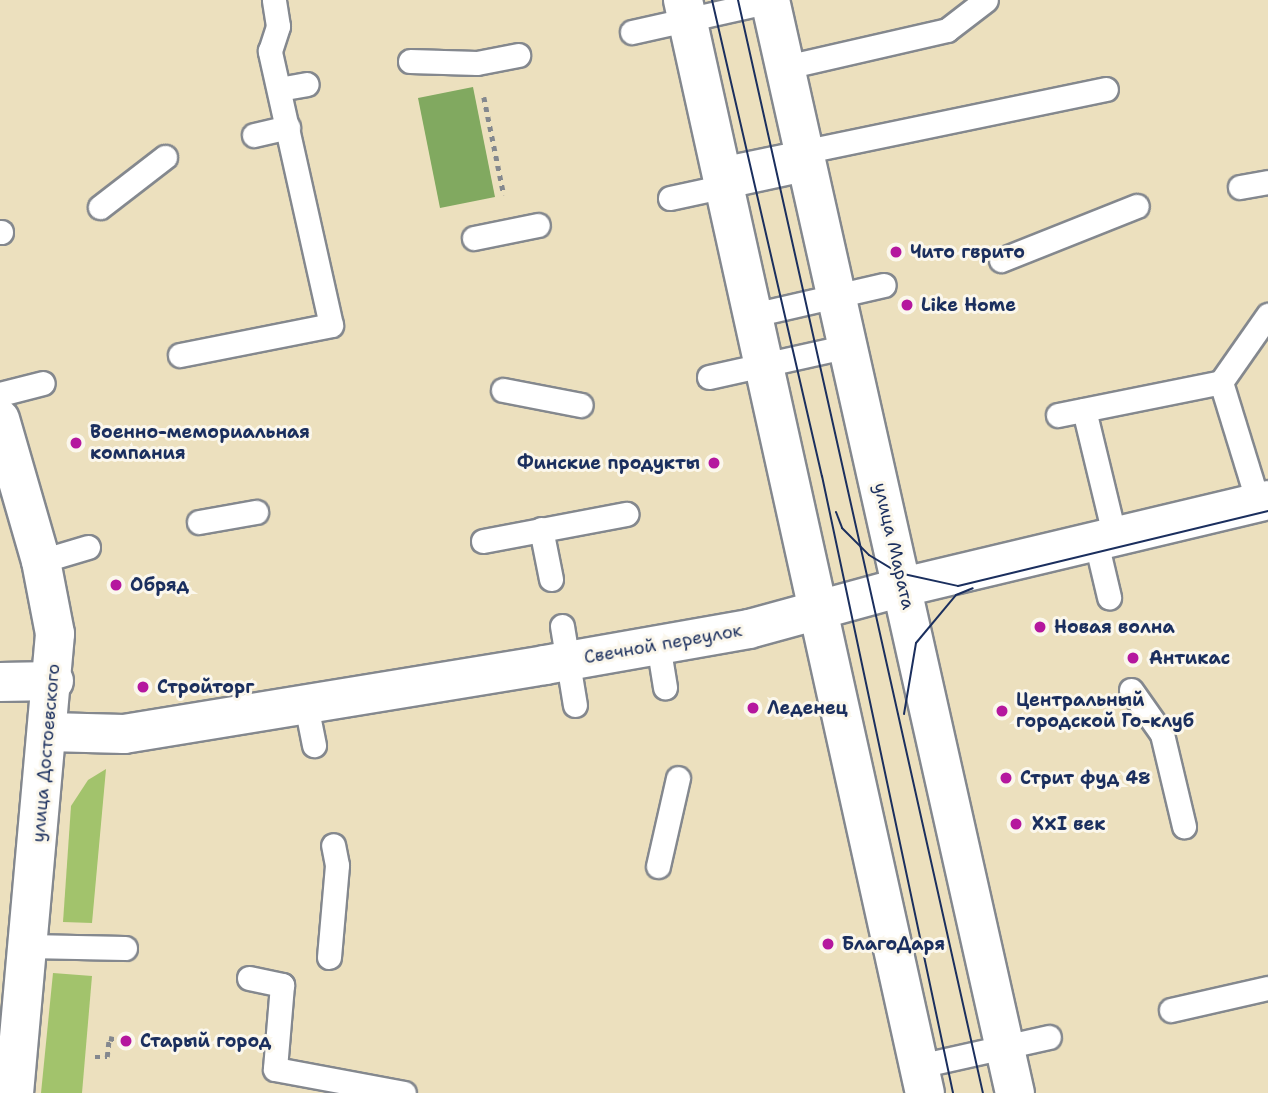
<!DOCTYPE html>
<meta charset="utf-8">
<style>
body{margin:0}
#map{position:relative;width:1268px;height:1093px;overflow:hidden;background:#ece0be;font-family:"Shantell Sans",sans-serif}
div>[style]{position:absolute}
.green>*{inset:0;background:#a2c36c}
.forest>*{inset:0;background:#81a960}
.path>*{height:4.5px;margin-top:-2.25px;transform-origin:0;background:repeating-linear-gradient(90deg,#84888e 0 5px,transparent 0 10px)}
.roads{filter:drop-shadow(2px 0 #84888e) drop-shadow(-2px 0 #84888e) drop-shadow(0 2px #84888e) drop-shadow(0 -2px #84888e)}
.service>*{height:23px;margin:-11.5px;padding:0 11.5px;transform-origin:11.5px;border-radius:11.5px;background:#fff}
.minor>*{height:38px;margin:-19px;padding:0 19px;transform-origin:19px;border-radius:19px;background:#fff}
.tertiary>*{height:38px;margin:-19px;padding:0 19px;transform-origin:19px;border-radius:19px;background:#fff}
.tram>*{height:2px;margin:-1px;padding:0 1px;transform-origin:1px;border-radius:1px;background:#1b2f5e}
.dots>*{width:19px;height:19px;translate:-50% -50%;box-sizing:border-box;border:4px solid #fbf7ec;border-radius:50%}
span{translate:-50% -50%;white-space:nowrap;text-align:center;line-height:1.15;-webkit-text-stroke:6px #fbf7ec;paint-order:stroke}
.poi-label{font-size:18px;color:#1b2f5e;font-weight:700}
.left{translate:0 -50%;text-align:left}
.right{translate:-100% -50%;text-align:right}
.street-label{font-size:18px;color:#1b2f5e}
</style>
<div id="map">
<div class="green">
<div style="clip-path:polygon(106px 769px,92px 923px,63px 922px,71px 806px,88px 780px)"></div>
<div style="clip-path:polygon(53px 973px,92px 976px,82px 1093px,41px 1093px)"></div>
</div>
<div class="forest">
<div style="clip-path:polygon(473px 87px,495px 197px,440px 208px,418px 98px)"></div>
</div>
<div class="path">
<div style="left:484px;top:97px;width:100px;rotate:78.5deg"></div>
<div style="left:95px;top:1057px;width:12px"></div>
<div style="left:107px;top:1057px;width:19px;rotate:-84deg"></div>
<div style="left:109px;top:1038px;width:9px;rotate:13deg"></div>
</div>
<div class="roads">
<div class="service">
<div style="left:632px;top:32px;width:142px;rotate:-12.6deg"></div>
<div style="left:410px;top:61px;width:67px;rotate:1.7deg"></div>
<div style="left:477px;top:63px;width:42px;rotate:-11deg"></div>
<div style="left:786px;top:67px;width:165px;rotate:-12.9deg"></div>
<div style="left:947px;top:30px;width:49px;rotate:-37.6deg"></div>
<div style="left:279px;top:89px;width:28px;rotate:-10deg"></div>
<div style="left:254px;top:135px;width:35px;rotate:-13deg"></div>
<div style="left:720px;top:169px;width:394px;rotate:-11.7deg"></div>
<div style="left:1240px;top:187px;width:28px;rotate:-10deg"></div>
<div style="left:670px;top:198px;width:142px;rotate:-12.2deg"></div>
<div style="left:100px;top:207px;width:82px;rotate:-37.6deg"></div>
<div style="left:0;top:232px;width:1px"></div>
<div style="left:474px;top:238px;width:65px;rotate:-11.5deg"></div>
<div style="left:1001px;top:260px;width:146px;rotate:-21.7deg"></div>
<div style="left:753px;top:315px;width:134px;rotate:-12.9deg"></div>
<div style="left:180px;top:355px;width:154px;rotate:-11.2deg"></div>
<div style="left:331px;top:325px;width:281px;rotate:-102.6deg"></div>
<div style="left:270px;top:51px;width:26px;rotate:-72deg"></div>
<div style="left:278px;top:26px;width:26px;rotate:-99deg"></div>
<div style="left:709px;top:377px;width:143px;rotate:-12.5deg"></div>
<div style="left:1221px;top:382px;width:126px;rotate:72.9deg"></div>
<div style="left:503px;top:390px;width:79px;rotate:10.9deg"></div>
<div style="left:0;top:394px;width:44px;rotate:-14.3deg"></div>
<div style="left:1084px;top:410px;width:132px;rotate:76.4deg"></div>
<div style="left:1058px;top:415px;width:166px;rotate:-11.4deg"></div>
<div style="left:1221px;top:382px;width:82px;rotate:-55deg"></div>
<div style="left:199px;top:522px;width:58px;rotate:-10deg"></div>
<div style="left:541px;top:529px;width:51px;rotate:78.7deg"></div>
<div style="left:483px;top:541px;width:146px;rotate:-10.7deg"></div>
<div style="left:1096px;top:542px;width:57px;rotate:76.7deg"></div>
<div style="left:41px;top:561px;width:49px;rotate:-16.6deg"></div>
<div style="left:562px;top:626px;width:80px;rotate:80.7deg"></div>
<div style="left:658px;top:644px;width:44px;rotate:80.8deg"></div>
<div style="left:1131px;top:690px;width:54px;rotate:54.8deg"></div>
<div style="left:1162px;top:734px;width:95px;rotate:76.6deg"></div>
<div style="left:306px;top:705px;width:41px;rotate:78.7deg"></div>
<div style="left:658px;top:866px;width:90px;rotate:-77.2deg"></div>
<div style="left:28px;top:946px;width:97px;rotate:1.2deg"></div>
<div style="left:329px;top:957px;width:92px;rotate:-85deg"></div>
<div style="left:337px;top:865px;width:20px;rotate:-101deg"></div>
<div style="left:249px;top:978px;width:34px;rotate:12deg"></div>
<div style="left:282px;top:985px;width:84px;rotate:94.8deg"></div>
<div style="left:275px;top:1069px;width:131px;rotate:10.5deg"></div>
<div style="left:1171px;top:1010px;width:99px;rotate:-12.8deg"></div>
<div style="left:919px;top:1066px;width:133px;rotate:-12.6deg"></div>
</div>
<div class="minor">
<div style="left:0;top:419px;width:148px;rotate:73.9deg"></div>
<div style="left:41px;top:561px;width:74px;rotate:79.1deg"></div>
<div style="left:55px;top:634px;width:461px;rotate:95.1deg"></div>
<div style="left:0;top:682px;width:54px;rotate:-1.1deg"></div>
<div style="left:49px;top:732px;width:75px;rotate:1.5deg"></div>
<div style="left:124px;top:734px;width:427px;rotate:-9.3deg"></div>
<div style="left:545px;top:665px;width:207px;rotate:-10deg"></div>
<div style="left:749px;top:629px;width:160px;rotate:-15.3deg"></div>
</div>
<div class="tertiary">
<div style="left:683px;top:0;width:1119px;rotate:77.52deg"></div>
<div style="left:770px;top:0;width:1120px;rotate:77.37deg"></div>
<div style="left:903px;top:587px;width:375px;rotate:-13.4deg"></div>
</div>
</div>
<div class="tram">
<div style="left:712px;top:0;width:489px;rotate:77deg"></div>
<div style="left:822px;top:476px;width:631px;rotate:78.01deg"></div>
<div style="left:738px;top:0;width:1120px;rotate:77.37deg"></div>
<div style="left:836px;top:512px;width:17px;rotate:69deg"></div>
<div style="left:842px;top:528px;width:38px;rotate:45deg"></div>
<div style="left:869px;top:555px;width:35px;rotate:31deg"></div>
<div style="left:899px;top:573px;width:60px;rotate:12.4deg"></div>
<div style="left:958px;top:586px;width:319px;rotate:-13.6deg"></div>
<div style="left:904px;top:714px;width:72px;rotate:-80.4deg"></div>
<div style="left:916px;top:643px;width:62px;rotate:-50.2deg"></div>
<div style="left:956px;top:595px;width:18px;rotate:-22deg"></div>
</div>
<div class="dots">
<div style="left:896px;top:252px;background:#b5179e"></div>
<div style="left:907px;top:305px;background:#b5179e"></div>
<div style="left:76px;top:443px;background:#b5179e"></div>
<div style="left:714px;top:463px;background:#b5179e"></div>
<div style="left:116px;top:585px;background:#b5179e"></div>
<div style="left:1040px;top:627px;background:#b5179e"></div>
<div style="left:1133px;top:658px;background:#b5179e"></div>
<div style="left:143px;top:687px;background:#b5179e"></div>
<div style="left:753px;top:708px;background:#b5179e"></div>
<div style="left:1002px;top:711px;background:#b5179e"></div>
<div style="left:1006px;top:778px;background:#b5179e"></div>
<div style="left:1016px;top:824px;background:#b5179e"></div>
<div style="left:828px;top:944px;background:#b5179e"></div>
<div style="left:126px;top:1041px;background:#b5179e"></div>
</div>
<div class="poi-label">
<span class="left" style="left:910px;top:252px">Чито гврито</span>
<span class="left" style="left:921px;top:305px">Like Home</span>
<span class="left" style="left:90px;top:443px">Военно-мемориальная<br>компания</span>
<span class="right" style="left:700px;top:463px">Финские продукты</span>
<span class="left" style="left:130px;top:585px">Обряд</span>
<span class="left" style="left:1054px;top:627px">Новая волна</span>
<span class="left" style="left:1149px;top:658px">Антикас</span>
<span class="left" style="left:157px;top:687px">Стройторг</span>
<span class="left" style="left:1016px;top:711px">Центральный<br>городской Го-клуб</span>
<span class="left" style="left:767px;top:708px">Леденец</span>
<span class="left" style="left:1020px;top:778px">Стрит фуд 48</span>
<span class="left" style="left:1032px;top:824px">XXI век</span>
<span class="left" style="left:842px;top:944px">БлагоДаря</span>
<span class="left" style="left:140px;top:1041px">Старый город</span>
</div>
<div class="street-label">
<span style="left:894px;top:546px;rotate:77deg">улица Марата</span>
<span style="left:663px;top:644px;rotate:-10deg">Свечной переулок</span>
<span style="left:46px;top:753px;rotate:-85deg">улица Достоевского</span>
</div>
</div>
